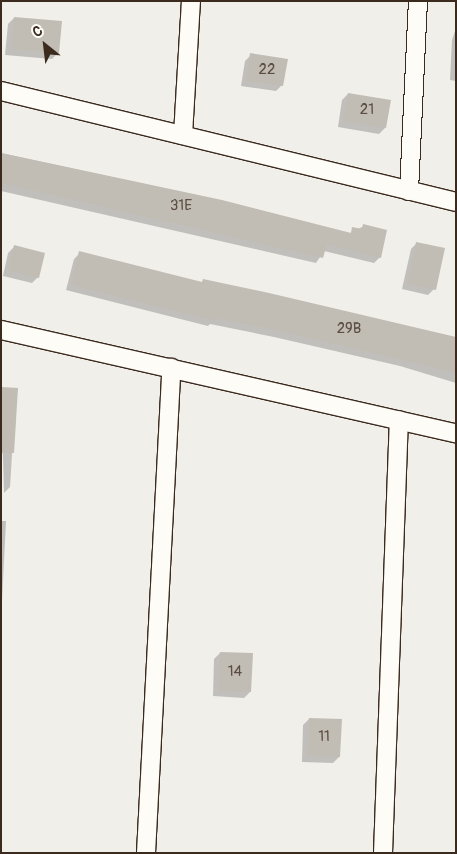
<!DOCTYPE html>
<meta charset="utf-8">
<style>
body{margin:0}
#map{position:relative;width:457px;height:854px;overflow:hidden;background:#f1efea;font-family:Pangolin,sans-serif}
div>[style]{position:absolute}
.shadow>*{inset:0;background:#0003}
.building>*{inset:0;background:#c1bcb4}
.roads{filter:drop-shadow(1px 0 #3b2a1e) drop-shadow(-1px 0 #3b2a1e) drop-shadow(0 1px #3b2a1e) drop-shadow(0 -1px #3b2a1e)}
.street>*{height:18px;margin:-9px;padding:0 9px;transform-origin:9px;border-radius:9px;background:#fdfcf7}
span{translate:-50% -50%;white-space:nowrap;text-align:center;line-height:1.15;-webkit-text-stroke:4px #fdfcf7;paint-order:stroke}
.number-label{font-size:15px;color:#5c4e44}
.number-label span{-webkit-text-stroke-width:0}
.frame{position:absolute;inset:0;border:2px solid #3b2a1e;pointer-events:none}
.north{position:absolute;left:20px;top:20px;width:50px;height:50px;-webkit-text-stroke:4px #fdfcf7;paint-order:stroke;rotate:331deg;font-size:14px;font-weight:700;line-height:20px;text-align:center;color:#3b2a1e}
.north::after{content:'';display:block;margin:auto;width:18px;height:22px;background:#3b2a1e;clip-path:polygon(50% 0,100% 100%,50% 72%,0 100%)}
</style>
<div id="map">
<div class="shadow">
<div style="clip-path:polygon(14px 18px,58px 53px,52px 59px,5px 55px,8px 24px)"></div>
<div style="clip-path:polygon(456px 28px,456px 81px,450px 80px,452px 40px)"></div>
<div style="clip-path:polygon(251px 55px,282px 85px,276px 91px,241px 86px,245px 61px)"></div>
<div style="clip-path:polygon(348px 94px,389px 101px,385px 128px,379px 134px,338px 127px,342px 100px)"></div>
<div style="clip-path:polygon(1px 153px,222px 201px,348px 234px,364px 226px,380px 257px,374px 263px,324px 251px,316px 263px,1px 191px)"></div>
<div style="clip-path:polygon(417px 243px,434px 289px,428px 295px,402px 289px,411px 249px)"></div>
<div style="clip-path:polygon(14px 247px,38px 277px,32px 283px,3px 276px,8px 253px)"></div>
<div style="clip-path:polygon(80px 253px,201px 283px,456px 339px,456px 383px,400px 366px,274px 337px,210px 324px,208px 326px,66px 290px,74px 259px)"></div>
<div style="clip-path:polygon(1px 389px,16px 389px,10px 487px,4px 493px)"></div>
<div style="clip-path:polygon(1px 521px,6px 521px,1px 621px)"></div>
<div style="clip-path:polygon(220px 653px,250px 692px,244px 698px,213px 696px,214px 659px)"></div>
<div style="clip-path:polygon(309px 719px,339px 757px,333px 763px,302px 762px,303px 725px)"></div>
</div>
<div class="building">
<div style="clip-path:polygon(14px 17px,62px 21px,59px 53px,11px 49px)"></div>
<div style="clip-path:polygon(250px 53px,288px 59px,283px 86px,246px 81px)"></div>
<div style="clip-path:polygon(348px 93px,391px 100px,386px 128px,343px 121px)"></div>
<div style="clip-path:polygon(1px 153px,222px 200px,351px 233px,352px 227px,362px 229px,363px 224px,387px 230px,381px 258px,327px 244px,323px 258px,1px 183px)"></div>
<div style="clip-path:polygon(416px 242px,445px 248px,436px 290px,407px 284px)"></div>
<div style="clip-path:polygon(14px 245px,45px 253px,39px 278px,8px 270px)"></div>
<div style="clip-path:polygon(79px 251px,202px 282px,203px 279px,269px 293px,456px 337px,456px 373px,281px 331px,215px 318px,215px 321px,79px 287px,71px 284px)"></div>
<div style="clip-path:polygon(1px 387px,18px 388px,14px 453px,1px 453px)"></div>
<div style="clip-path:polygon(220px 652px,253px 653px,251px 692px,218px 691px)"></div>
<div style="clip-path:polygon(309px 718px,342px 719px,340px 757px,307px 756px)"></div>
</div>
<div class="roads">
<div class="street">
<div style="left:1px;top:91px;width:468px;rotate:13.7deg"></div>
<div style="left:183px;top:135px;width:134px;rotate:-86.6deg"></div>
<div style="left:409px;top:191px;width:190px;rotate:-87.3deg"></div>
<div style="left:1px;top:330px;width:467px;rotate:12.8deg"></div>
<div style="left:146px;top:853px;width:486px;rotate:-87deg"></div>
<div style="left:383px;top:853px;width:433px;rotate:-87.9deg"></div>
</div>
</div>
<div class="number-label">
<span style="left:267px;top:70px">22</span>
<span style="left:367px;top:110px">21</span>
<span style="left:181px;top:206px">31Е</span>
<span style="left:349px;top:329px">29В</span>
<span style="left:235px;top:672px">14</span>
<span style="left:324px;top:737px">11</span>
</div>
<div class="frame"></div>
<div class="north">С</div>
</div>
